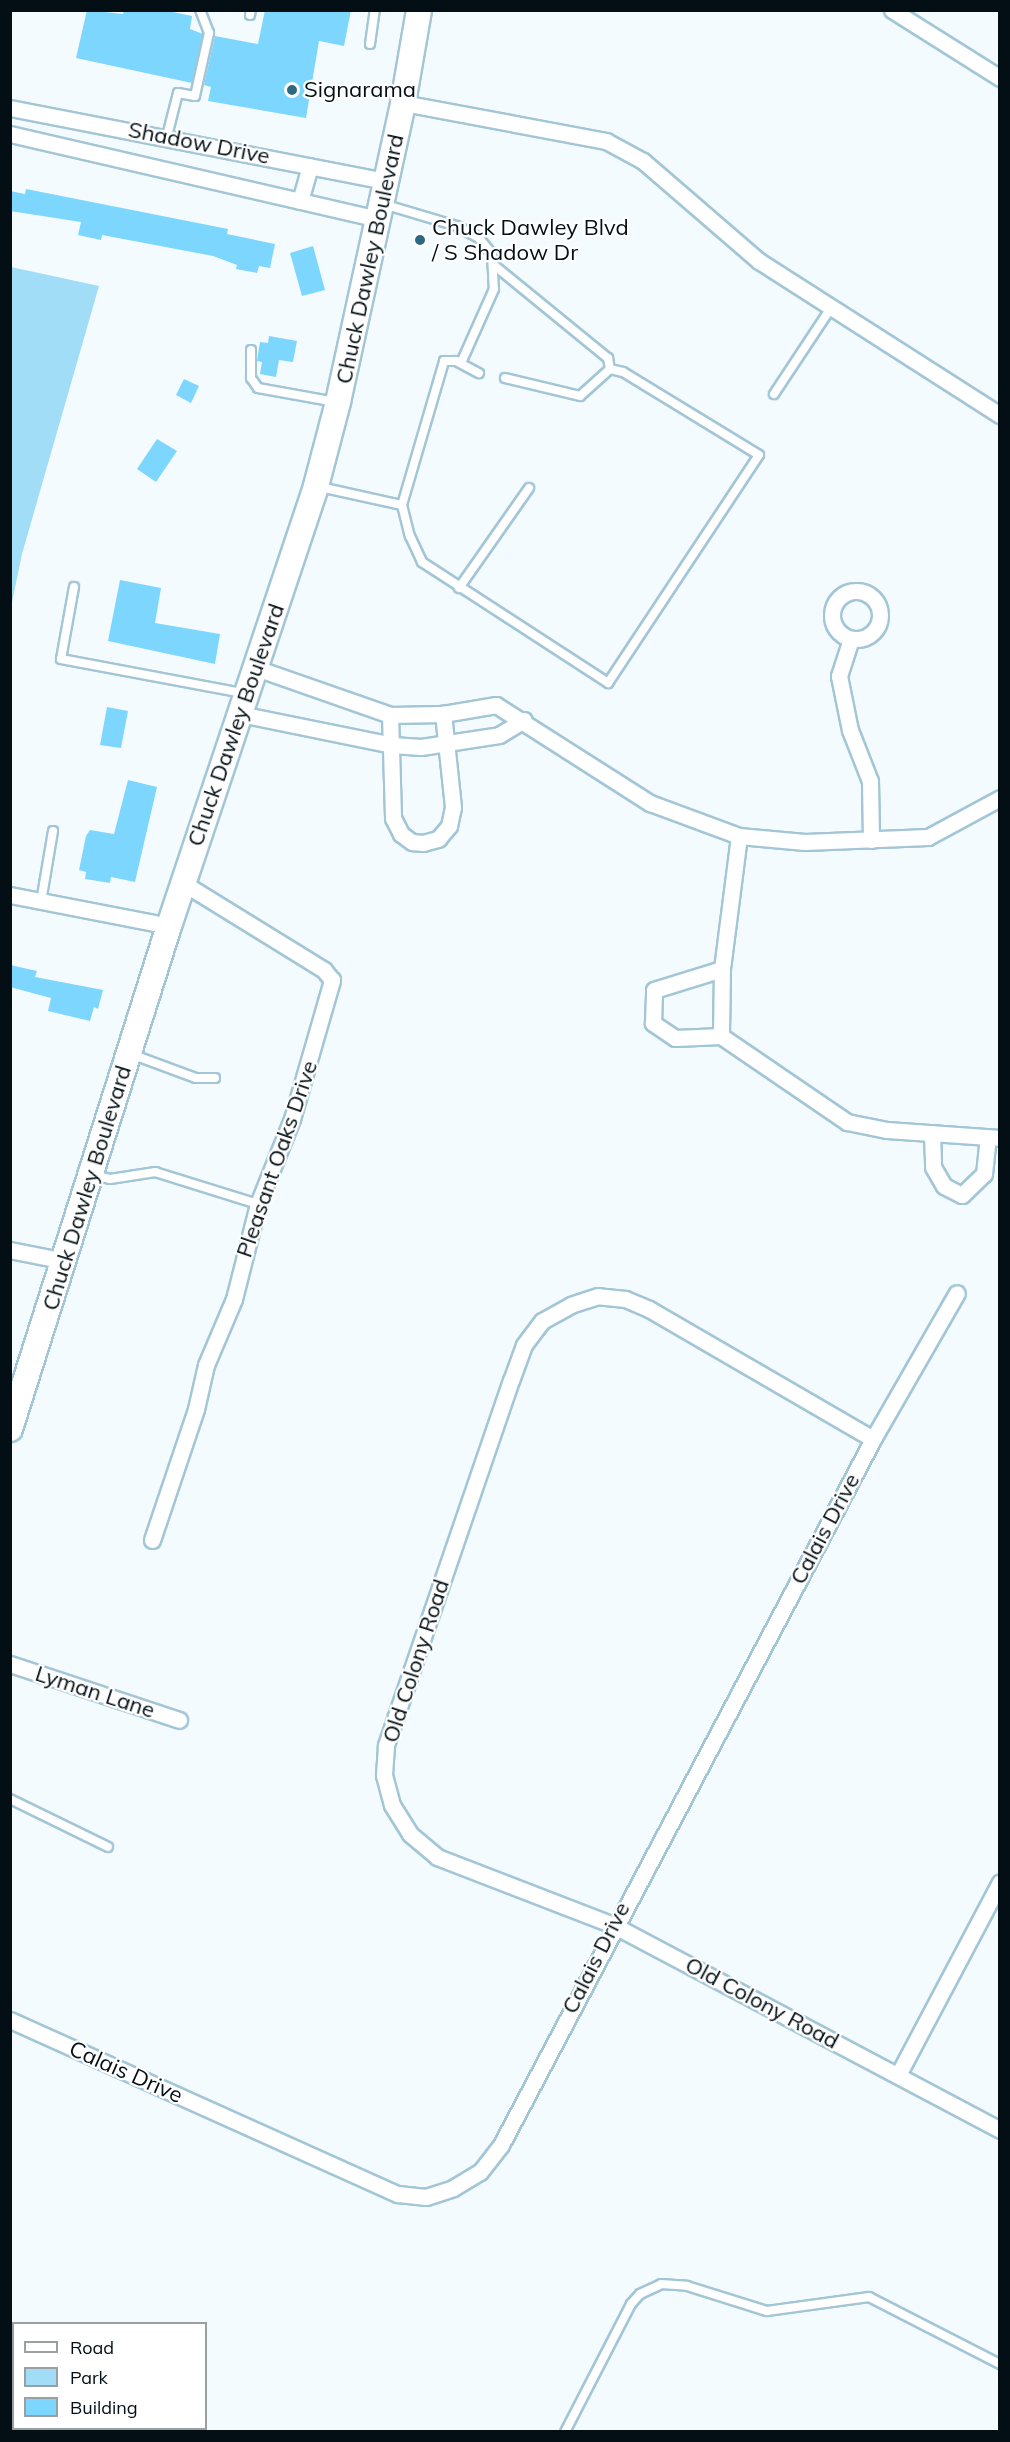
<!DOCTYPE html>
<style>
body{margin:0}
#map{position:relative;width:1010px;height:2442px;overflow:hidden;background:#f4fbff;font-family:Mulish,sans-serif}
div>[style]{position:absolute}
.green>*{inset:0;background:#a2ddf8}
.building>*{inset:0;background:#7dd6fd}
.roads{filter:drop-shadow(2px 0 #a3c6d7) drop-shadow(-2px 0 #a3c6d7) drop-shadow(0 2px #a3c6d7) drop-shadow(0 -2px #a3c6d7)}
.service>*{height:8px;margin:-4px;padding:0 4px;transform-origin:4px;border-radius:4px;background:#fff}
.minor>*{height:15px;margin:-7.5px;padding:0 7.5px;transform-origin:7.5px;border-radius:7.5px;background:#fff}
.minor>.ring{margin:-7.5px;padding:0;box-sizing:content-box;background:none;border:15px solid #fff;border-radius:50%}
.tertiary>*{height:20px;margin:-10px;padding:0 10px;transform-origin:10px;border-radius:10px;background:#fff}
.primary>*{height:24px;margin:-12px;padding:0 12px;transform-origin:12px;border-radius:12px;background:#fff}
.dots>*{width:16px;height:16px;translate:-50% -50%;box-sizing:border-box;border:3px solid #fff;border-radius:50%}
span{translate:-50% -50%;white-space:nowrap;text-align:center;line-height:1.15;-webkit-text-stroke:4.5px #fff;paint-order:stroke}
.poi-label{font-size:22px;color:#030f14}
.left{translate:0 -50%;text-align:left}
.street-label{font-size:22px;color:#030f14}
.frame{position:absolute;inset:0;border:12px solid #030f14;pointer-events:none}
.legend{position:absolute;left:12px;top:2322px;width:195px;height:108px;box-sizing:border-box;background:#fff;border:2px solid #9a9fa1;margin:0;padding:8px 10px;list-style:none;font-size:18px;color:#030f14}
.legend li{display:flex;align-items:center;gap:12px;height:30px}
.legend b{width:30px;border:2px solid #9a9fa1}
</style>
<div id="map">
<div class="green">
<div style="clip-path:polygon(11px 267px,99px 286px,22px 554px,11px 607px)"></div>
</div>
<div class="building">
<div style="clip-path:polygon(87px 10px,123px 14px,124px 10px,163px 10px,192px 16px,190px 29px,203px 34px,192px 83px,76px 58px)"></div>
<div style="clip-path:polygon(265px 10px,351px 10px,344px 46px,319px 41px,306px 118px,208px 101px,211px 87px,204px 85px,215px 36px,258px 44px)"></div>
<div style="clip-path:polygon(26px 189px,228px 229px,227px 234px,275px 244px,270px 268px,259px 266px,257px 273px,236px 269px,237px 265px,213px 256px,102px 235px,101px 240px,78px 235px,81px 222px,10px 211px,10px 191px,25px 194px)"></div>
<div style="clip-path:polygon(313px 246px,325px 290px,302px 296px,290px 253px)"></div>
<div style="clip-path:polygon(269px 336px,297px 341px,293px 362px,279px 360px,276px 377px,260px 374px,262px 362px,257px 361px,260px 342px,268px 343px)"></div>
<div style="clip-path:polygon(184px 379px,199px 386px,191px 403px,176px 395px)"></div>
<div style="clip-path:polygon(157px 439px,177px 451px,156px 482px,137px 469px)"></div>
<div style="clip-path:polygon(120px 580px,161px 588px,155px 623px,220px 634px,215px 664px,108px 641px)"></div>
<div style="clip-path:polygon(107px 707px,128px 711px,121px 748px,100px 745px)"></div>
<div style="clip-path:polygon(128px 780px,157px 787px,135px 882px,111px 877px,110px 883px,85px 879px,86px 872px,79px 870px,86px 836px,90px 830px,114px 834px)"></div>
<div style="clip-path:polygon(10px 965px,37px 971px,35px 977px,103px 990px,98px 1009px,94px 1007px,90px 1021px,48px 1011px,51px 998px,10px 987px)"></div>
</div>
<div class="roads">
<div class="service">
<div style="left:250px;top:15px;width:5px;rotate:-79deg"></div>
<div style="left:370px;top:44px;width:34px;rotate:-82deg"></div>
<div style="left:167px;top:136px;width:44px;rotate:-75.7deg"></div>
<div style="left:178px;top:93px;width:17px;rotate:10deg"></div>
<div style="left:195px;top:96px;width:65px;rotate:-77.5deg"></div>
<div style="left:209px;top:33px;width:25px;rotate:-111deg"></div>
<div style="left:383px;top:204px;width:77px;rotate:16.6deg"></div>
<div style="left:457px;top:226px;width:25px;rotate:29deg"></div>
<div style="left:479px;top:238px;width:21px;rotate:51deg"></div>
<div style="left:492px;top:254px;width:35px;rotate:87deg"></div>
<div style="left:494px;top:289px;width:81px;rotate:114deg"></div>
<div style="left:495px;top:266px;width:146px;rotate:39.2deg"></div>
<div style="left:608px;top:358px;width:11px;rotate:80deg"></div>
<div style="left:251px;top:350px;width:28px;rotate:90deg"></div>
<div style="left:251px;top:378px;width:12px;rotate:55deg"></div>
<div style="left:258px;top:388px;width:79px;rotate:10.2deg"></div>
<div style="left:774px;top:394px;width:103px;rotate:-56.5deg"></div>
<div style="left:320px;top:487px;width:84px;rotate:12.4deg"></div>
<div style="left:402px;top:505px;width:32px;rotate:76deg"></div>
<div style="left:410px;top:536px;width:29px;rotate:65deg"></div>
<div style="left:422px;top:562px;width:222px;rotate:33deg"></div>
<div style="left:608px;top:683px;width:273px;rotate:-56.5deg"></div>
<div style="left:759px;top:455px;width:159px;rotate:-148.6deg"></div>
<div style="left:623px;top:372px;width:13px;rotate:-167deg"></div>
<div style="left:610px;top:369px;width:40px;rotate:138deg"></div>
<div style="left:580px;top:396px;width:77px;rotate:-166.5deg"></div>
<div style="left:402px;top:505px;width:150px;rotate:-73.7deg"></div>
<div style="left:444px;top:361px;width:12px"></div>
<div style="left:456px;top:361px;width:26px;rotate:28deg"></div>
<div style="left:74px;top:587px;width:73px;rotate:100.2deg"></div>
<div style="left:61px;top:659px;width:184px;rotate:10.6deg"></div>
<div style="left:459px;top:588px;width:122px;rotate:-55deg"></div>
<div style="left:41px;top:902px;width:72px;rotate:-80.4deg"></div>
<div style="left:131px;top:1054px;width:69px;rotate:20.3deg"></div>
<div style="left:196px;top:1078px;width:19px"></div>
<div style="left:93px;top:1175px;width:17px;rotate:13deg"></div>
<div style="left:110px;top:1179px;width:46px;rotate:-8.8deg"></div>
<div style="left:155px;top:1172px;width:108px;rotate:17.3deg"></div>
<div style="left:10px;top:1799px;width:109px;rotate:26.1deg"></div>
<div style="left:565px;top:2432px;width:144px;rotate:-62.7deg"></div>
<div style="left:631px;top:2304px;width:13px;rotate:-48deg"></div>
<div style="left:640px;top:2294px;width:23px;rotate:-25deg"></div>
<div style="left:661px;top:2284px;width:26px;rotate:4deg"></div>
<div style="left:687px;top:2286px;width:84px;rotate:17.4deg"></div>
<div style="left:767px;top:2311px;width:103px;rotate:-7.8deg"></div>
<div style="left:869px;top:2297px;width:147px;rotate:27.1deg"></div>
</div>
<div class="minor">
<div style="left:892px;top:10px;width:128px;rotate:32.2deg"></div>
<div style="left:403px;top:103px;width:207px;rotate:10.6deg"></div>
<div style="left:606px;top:141px;width:42px;rotate:28.4deg"></div>
<div style="left:643px;top:161px;width:153px;rotate:40.8deg"></div>
<div style="left:759px;top:261px;width:286px;rotate:32.6deg"></div>
<div style="left:10px;top:108px;width:383px;rotate:11deg"></div>
<div style="left:10px;top:134px;width:378px;rotate:13deg"></div>
<div style="left:300px;top:201px;width:36px;rotate:-74deg"></div>
<div class="ring" style="left:832px;top:591px;width:33px;height:33px"></div>
<div style="left:851px;top:639px;width:39px;rotate:108deg"></div>
<div style="left:839px;top:676px;width:55px;rotate:78.5deg"></div>
<div style="left:850px;top:730px;width:55px;rotate:68.6deg"></div>
<div style="left:870px;top:781px;width:59px;rotate:89deg"></div>
<div style="left:256px;top:668px;width:142px;rotate:19.3deg"></div>
<div style="left:390px;top:715px;width:53px;rotate:-1.1deg"></div>
<div style="left:443px;top:714px;width:54px;rotate:-9.6deg"></div>
<div style="left:496px;top:705px;width:183px;rotate:32.5deg"></div>
<div style="left:650px;top:803px;width:95px;rotate:20.3deg"></div>
<div style="left:739px;top:836px;width:66px;rotate:5.2deg"></div>
<div style="left:805px;top:842px;width:123px;rotate:-2.3deg"></div>
<div style="left:928px;top:837px;width:82px;rotate:-28.4deg"></div>
<div style="left:240px;top:714px;width:155px;rotate:11.5deg"></div>
<div style="left:392px;top:745px;width:29px;rotate:4deg"></div>
<div style="left:421px;top:747px;width:79px;rotate:-8.7deg"></div>
<div style="left:499px;top:735px;width:29px;rotate:-31deg"></div>
<div style="left:390px;top:715px;width:103px;rotate:88.3deg"></div>
<div style="left:393px;top:818px;width:18px;rotate:63deg"></div>
<div style="left:401px;top:834px;width:14px;rotate:36deg"></div>
<div style="left:412px;top:842px;width:11px;rotate:5deg"></div>
<div style="left:423px;top:843px;width:16px;rotate:-15deg"></div>
<div style="left:438px;top:839px;width:17px;rotate:-50deg"></div>
<div style="left:449px;top:826px;width:19px;rotate:-78deg"></div>
<div style="left:453px;top:807px;width:94px;rotate:-96.1deg"></div>
<div style="left:739px;top:836px;width:134px;rotate:97.3deg"></div>
<div style="left:722px;top:969px;width:67px;rotate:90.9deg"></div>
<div style="left:721px;top:1036px;width:153px;rotate:34.3deg"></div>
<div style="left:847px;top:1122px;width:41px;rotate:11.3deg"></div>
<div style="left:887px;top:1130px;width:113px;rotate:4deg"></div>
<div style="left:10px;top:895px;width:162px;rotate:11deg"></div>
<div style="left:721px;top:1036px;width:46px;rotate:177.5deg"></div>
<div style="left:675px;top:1038px;width:27px;rotate:-146deg"></div>
<div style="left:653px;top:1023px;width:33px;rotate:-88deg"></div>
<div style="left:654px;top:990px;width:71px;rotate:-17.2deg"></div>
<div style="left:932px;top:1133px;width:34px;rotate:88deg"></div>
<div style="left:933px;top:1167px;width:22px;rotate:60deg"></div>
<div style="left:944px;top:1186px;width:20px;rotate:27deg"></div>
<div style="left:962px;top:1195px;width:30px;rotate:-44deg"></div>
<div style="left:984px;top:1174px;width:36px;rotate:-84deg"></div>
<div style="left:10px;top:1250px;width:56px;rotate:11.3deg"></div>
<div style="left:873px;top:1439px;width:259px;rotate:-149.9deg"></div>
<div style="left:649px;top:1309px;width:26px;rotate:-157deg"></div>
<div style="left:625px;top:1299px;width:27px;rotate:-174deg"></div>
<div style="left:598px;top:1296px;width:28px;rotate:162deg"></div>
<div style="left:571px;top:1305px;width:33px;rotate:151deg"></div>
<div style="left:542px;top:1321px;width:30px;rotate:127deg"></div>
<div style="left:524px;top:1345px;width:37px;rotate:110deg"></div>
<div style="left:511px;top:1380px;width:387px;rotate:108.9deg"></div>
<div style="left:386px;top:1746px;width:29px;rotate:94deg"></div>
<div style="left:384px;top:1775px;width:31px;rotate:75deg"></div>
<div style="left:392px;top:1805px;width:34px;rotate:58deg"></div>
<div style="left:410px;top:1834px;width:35px;rotate:40deg"></div>
<div style="left:437px;top:1857px;width:189px;rotate:21.1deg"></div>
<div style="left:613px;top:1925px;width:438px;rotate:27.9deg"></div>
<div style="left:152px;top:1540px;width:138px;rotate:-71.4deg"></div>
<div style="left:196px;top:1409px;width:45px;rotate:-77.2deg"></div>
<div style="left:206px;top:1365px;width:72px;rotate:-67deg"></div>
<div style="left:234px;top:1299px;width:98px;rotate:-75.8deg"></div>
<div style="left:258px;top:1204px;width:92px;rotate:-68.2deg"></div>
<div style="left:292px;top:1119px;width:145px;rotate:-73.9deg"></div>
<div style="left:332px;top:980px;width:13px;rotate:-129deg"></div>
<div style="left:324px;top:970px;width:166px;rotate:-148.3deg"></div>
<div style="left:10px;top:1664px;width:178px;rotate:18.3deg"></div>
<div style="left:10px;top:2020px;width:425px;rotate:24.2deg"></div>
<div style="left:398px;top:2194px;width:28px;rotate:6deg"></div>
<div style="left:426px;top:2197px;width:28px;rotate:-18deg"></div>
<div style="left:453px;top:2188px;width:31px;rotate:-31deg"></div>
<div style="left:480px;top:2172px;width:34px;rotate:-52deg"></div>
<div style="left:501px;top:2145px;width:798px;rotate:-62.21deg"></div>
<div style="left:873px;top:1439px;width:168px;rotate:-60.1deg"></div>
<div style="left:898px;top:2075px;width:218px;rotate:-62.1deg"></div>
</div>
<div class="tertiary">
<div style="left:10px;top:2361px;width:4px;rotate:14deg"></div>
<div style="left:162px;top:2428px;width:8px;rotate:30deg"></div>
</div>
<div class="primary">
<div style="left:10px;top:1429px;width:528px;rotate:-72.46deg"></div>
<div style="left:169px;top:926px;width:464px;rotate:-71.5deg"></div>
<div style="left:316px;top:486px;width:87px;rotate:-75.3deg"></div>
<div style="left:338px;top:402px;width:306px;rotate:-77.7deg"></div>
<div style="left:403px;top:103px;width:94px;rotate:-80.2deg"></div>
</div>
</div>
<div class="dots">
<div style="left:292px;top:90px;background:#2e6981"></div>
<div style="left:420px;top:240px;background:#2e6981"></div>
</div>
<div class="poi-label">
<span class="left" style="left:304px;top:90px">Signarama</span>
<span class="left" style="left:432px;top:240px">Chuck Dawley Blvd<br>/ S Shadow Dr</span>
</div>
<div class="street-label">
<span style="left:199px;top:143px;rotate:11deg">Shadow Drive</span>
<span style="left:370px;top:259px;rotate:-78deg">Chuck Dawley Boulevard</span>
<span style="left:236px;top:725px;rotate:-71deg">Chuck Dawley Boulevard</span>
<span style="left:277px;top:1159px;rotate:-71deg">Pleasant Oaks Drive</span>
<span style="left:87px;top:1188px;rotate:-73deg">Chuck Dawley Boulevard</span>
<span style="left:825px;top:1529px;rotate:-62deg">Calais Drive</span>
<span style="left:416px;top:1661px;rotate:-72deg">Old Colony Road</span>
<span style="left:95px;top:1692px;rotate:18deg">Lyman Lane</span>
<span style="left:596px;top:1958px;rotate:-63deg">Calais Drive</span>
<span style="left:762px;top:2003px;rotate:28deg">Old Colony Road</span>
<span style="left:126px;top:2072px;rotate:24deg">Calais Drive</span>
</div>
<div class="frame"></div>
<ul class="legend">
<li><b style="height:8px;background:#fff"></b>Road</li>
<li><b style="height:16px;background:#a2ddf8"></b>Park</li>
<li><b style="height:16px;background:#7dd6fd"></b>Building</li>
</ul>
</div>
